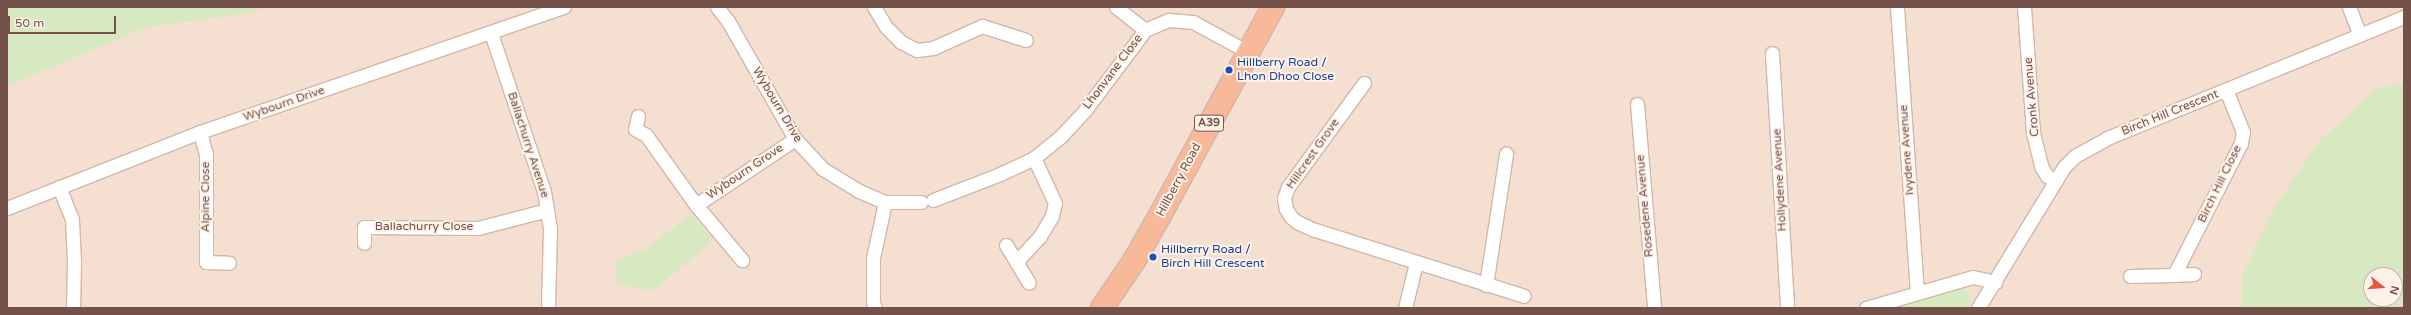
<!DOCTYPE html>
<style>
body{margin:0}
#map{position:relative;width:2411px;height:315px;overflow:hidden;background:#fcefe3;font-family:"Varela Round",sans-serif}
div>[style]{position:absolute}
.residential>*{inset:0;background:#f4dfd1}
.green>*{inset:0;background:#d7e9c1}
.roads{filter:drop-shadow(1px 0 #cfb7ac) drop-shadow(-1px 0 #cfb7ac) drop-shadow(0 1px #cfb7ac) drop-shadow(0 -1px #cfb7ac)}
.minor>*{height:13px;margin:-6.5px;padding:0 6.5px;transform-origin:6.5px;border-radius:6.5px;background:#fff}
.trunk>*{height:22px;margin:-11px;padding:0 11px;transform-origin:11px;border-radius:11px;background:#f8b89a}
.dots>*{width:11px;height:11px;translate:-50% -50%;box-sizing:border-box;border:2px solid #fff3e9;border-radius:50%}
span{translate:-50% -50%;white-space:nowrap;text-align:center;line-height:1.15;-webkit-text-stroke:4px #fff3e9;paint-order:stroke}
.shield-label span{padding:1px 3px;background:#fff3e9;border:1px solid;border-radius:3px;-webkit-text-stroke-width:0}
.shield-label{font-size:11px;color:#745249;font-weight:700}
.transit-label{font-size:12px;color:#164399}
.left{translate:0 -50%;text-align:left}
.street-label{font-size:12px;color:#745249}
.frame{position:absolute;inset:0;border:8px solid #745249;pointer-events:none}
.north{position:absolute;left:2363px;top:267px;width:40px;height:40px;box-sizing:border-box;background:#fff3e9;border:1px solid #c7b3a9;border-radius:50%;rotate:107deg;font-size:11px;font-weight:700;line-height:16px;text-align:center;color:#745249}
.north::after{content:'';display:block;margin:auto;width:14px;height:18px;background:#e65548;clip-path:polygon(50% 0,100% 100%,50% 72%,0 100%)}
.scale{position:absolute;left:8px;top:16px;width:108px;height:18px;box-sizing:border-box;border:2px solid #745249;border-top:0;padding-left:5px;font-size:12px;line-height:14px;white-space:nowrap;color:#745249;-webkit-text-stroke:3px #fff3e9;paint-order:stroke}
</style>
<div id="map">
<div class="residential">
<div style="clip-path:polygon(270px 7px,2404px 7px,2404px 83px,2377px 89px,2242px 276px,2241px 308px,7px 308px,7px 86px,145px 28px,239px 15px)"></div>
</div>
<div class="green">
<div style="clip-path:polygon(7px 7px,270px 7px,239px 15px,145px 28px,7px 86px)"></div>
<div style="clip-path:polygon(evenodd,2404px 83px,2404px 308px,2241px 308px,2242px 276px,2276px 206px,2320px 140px,2377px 89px,2404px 83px,2371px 275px,2395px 275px,2395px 299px,2371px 299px,2371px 275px)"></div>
<div style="clip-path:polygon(691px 214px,713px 240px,653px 291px,617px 284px,616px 261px,644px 250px)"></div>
<div style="clip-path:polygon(1961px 288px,1970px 293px,1971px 303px,1967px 308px,1894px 308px)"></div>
</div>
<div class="roads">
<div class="minor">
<div style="left:717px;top:7px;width:18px;rotate:52deg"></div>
<div style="left:728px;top:21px;width:136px;rotate:60.4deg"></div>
<div style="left:795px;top:139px;width:41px;rotate:47deg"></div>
<div style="left:823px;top:169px;width:42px;rotate:31.4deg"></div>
<div style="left:859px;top:191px;width:28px;rotate:23deg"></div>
<div style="left:885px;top:202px;width:36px"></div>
<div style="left:874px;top:7px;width:23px;rotate:59deg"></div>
<div style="left:886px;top:27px;width:21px;rotate:45deg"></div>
<div style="left:901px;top:42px;width:18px;rotate:27deg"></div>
<div style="left:917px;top:50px;width:16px;rotate:-7deg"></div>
<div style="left:933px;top:48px;width:54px;rotate:-24.2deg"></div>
<div style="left:982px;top:26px;width:46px;rotate:17.7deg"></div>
<div style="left:1116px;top:7px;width:37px;rotate:38deg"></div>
<div style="left:1897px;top:7px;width:286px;rotate:86deg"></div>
<div style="left:2024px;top:7px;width:126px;rotate:85.9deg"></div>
<div style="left:2033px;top:133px;width:36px;rotate:76deg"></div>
<div style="left:2042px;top:168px;width:9px;rotate:58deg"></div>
<div style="left:2047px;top:176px;width:10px;rotate:24deg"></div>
<div style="left:2349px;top:7px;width:30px;rotate:69deg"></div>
<div style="left:491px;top:33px;width:167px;rotate:71.5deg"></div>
<div style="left:544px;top:191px;width:39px;rotate:81deg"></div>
<div style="left:550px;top:230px;width:78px;rotate:91.5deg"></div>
<div style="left:1772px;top:53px;width:255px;rotate:86.6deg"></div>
<div style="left:1364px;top:83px;width:129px;rotate:126.2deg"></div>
<div style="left:1288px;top:187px;width:12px;rotate:110deg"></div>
<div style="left:1284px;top:198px;width:11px;rotate:80deg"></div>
<div style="left:1286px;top:209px;width:9px;rotate:58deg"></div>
<div style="left:1291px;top:217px;width:8px;rotate:40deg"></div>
<div style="left:1297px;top:222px;width:17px;rotate:25deg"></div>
<div style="left:1312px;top:229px;width:222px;rotate:17.5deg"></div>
<div style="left:1637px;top:104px;width:205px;rotate:85.2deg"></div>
<div style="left:638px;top:116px;width:13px;rotate:103deg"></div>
<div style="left:635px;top:129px;width:13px;rotate:29deg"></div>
<div style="left:646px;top:135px;width:86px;rotate:54.5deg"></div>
<div style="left:696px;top:205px;width:72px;rotate:50.1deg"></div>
<div style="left:200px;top:132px;width:23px;rotate:75deg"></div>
<div style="left:206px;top:154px;width:108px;rotate:90deg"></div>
<div style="left:206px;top:262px;width:23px;rotate:2deg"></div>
<div style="left:59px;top:187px;width:35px;rotate:68deg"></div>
<div style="left:72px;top:220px;width:41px;rotate:87.2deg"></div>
<div style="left:74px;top:261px;width:47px;rotate:91.2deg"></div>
<div style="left:933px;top:200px;width:72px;rotate:-21.2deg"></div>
<div style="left:1000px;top:174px;width:38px;rotate:-25deg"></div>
<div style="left:1034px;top:158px;width:36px;rotate:-39deg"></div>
<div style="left:1062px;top:135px;width:34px;rotate:-47deg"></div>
<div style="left:1085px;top:110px;width:100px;rotate:-53.1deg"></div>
<div style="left:1145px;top:30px;width:26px;rotate:-23deg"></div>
<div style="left:1169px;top:20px;width:24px;rotate:5deg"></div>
<div style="left:1193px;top:22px;width:63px;rotate:28.6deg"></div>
<div style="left:696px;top:205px;width:119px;rotate:-33.7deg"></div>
<div style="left:7px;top:208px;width:207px;rotate:-21.5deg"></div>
<div style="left:200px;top:132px;width:385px;rotate:-19deg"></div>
<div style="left:364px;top:243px;width:16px;rotate:-90deg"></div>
<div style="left:364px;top:227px;width:114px;rotate:0.5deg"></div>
<div style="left:478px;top:228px;width:71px;rotate:-14.6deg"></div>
<div style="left:1006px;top:245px;width:44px;rotate:58.8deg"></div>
<div style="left:1016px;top:262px;width:35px;rotate:-47deg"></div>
<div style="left:1040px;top:236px;width:23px;rotate:-59deg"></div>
<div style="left:1052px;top:216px;width:13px;rotate:-77deg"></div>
<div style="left:1055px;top:203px;width:50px;rotate:-115deg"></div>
<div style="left:2174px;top:275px;width:20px;rotate:-3deg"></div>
<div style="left:2130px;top:276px;width:44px;rotate:-1.3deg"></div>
<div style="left:2174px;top:275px;width:148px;rotate:-63.1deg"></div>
<div style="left:2241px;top:143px;width:11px;rotate:-80deg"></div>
<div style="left:2243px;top:132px;width:45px;rotate:-112deg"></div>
<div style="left:1486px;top:285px;width:133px;rotate:-81.3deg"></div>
<div style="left:875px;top:308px;width:6px;rotate:-108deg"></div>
<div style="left:873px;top:302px;width:44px;rotate:-90deg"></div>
<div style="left:873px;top:258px;width:57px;rotate:-77.9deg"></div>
<div style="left:1405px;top:308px;width:46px;rotate:-76.3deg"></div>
<div style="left:1866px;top:308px;width:111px;rotate:-16.2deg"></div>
<div style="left:1973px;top:277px;width:23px;rotate:13deg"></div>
<div style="left:1978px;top:308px;width:165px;rotate:-58.6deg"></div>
<div style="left:2064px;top:167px;width:16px;rotate:-45deg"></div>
<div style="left:2075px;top:156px;width:37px;rotate:-29deg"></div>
<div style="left:2107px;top:138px;width:321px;rotate:-22.2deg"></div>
</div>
<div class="trunk">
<div style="left:1102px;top:308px;width:57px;rotate:-55.8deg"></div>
<div style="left:1134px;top:261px;width:51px;rotate:-60.4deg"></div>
<div style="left:1159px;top:217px;width:239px;rotate:-61.5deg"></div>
</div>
</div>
<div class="dots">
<div style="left:1229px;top:70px;background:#1a4fb4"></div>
<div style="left:1153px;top:257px;background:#1a4fb4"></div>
</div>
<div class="shield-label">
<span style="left:1209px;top:123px">A39</span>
</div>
<div class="transit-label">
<span class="left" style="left:1237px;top:70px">Hillberry Road /<br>Lhon Dhoo Close</span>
<span class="left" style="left:1161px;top:257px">Hillberry Road /<br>Birch Hill Crescent</span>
</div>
<div class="street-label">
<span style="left:1113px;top:72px;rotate:-53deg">Lhonvane Close</span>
<span style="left:2032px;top:97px;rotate:-95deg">Cronk Avenue</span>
<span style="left:284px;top:104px;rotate:-19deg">Wybourn Drive</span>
<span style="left:777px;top:105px;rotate:59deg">Wybourn Drive</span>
<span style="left:2170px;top:113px;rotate:-22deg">Birch Hill Crescent</span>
<span style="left:528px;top:145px;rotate:72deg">Ballachurry Avenue</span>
<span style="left:1907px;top:150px;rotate:-94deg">Ivydene Avenue</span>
<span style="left:1313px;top:154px;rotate:-55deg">Hillcrest Grove</span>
<span style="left:745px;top:172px;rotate:-34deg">Wybourn Grove</span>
<span style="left:1179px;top:180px;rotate:-62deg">Hillberry Road</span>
<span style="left:1780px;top:180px;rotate:-93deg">Hollydene Avenue</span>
<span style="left:2220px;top:184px;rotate:-64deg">Birch Hill Close</span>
<span style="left:206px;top:197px;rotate:-90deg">Alpine Close</span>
<span style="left:1645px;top:206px;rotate:-95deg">Rosedene Avenue</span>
<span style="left:424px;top:227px">Ballachurry Close</span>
</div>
<div class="frame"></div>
<div class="north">N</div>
<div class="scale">50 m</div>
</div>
